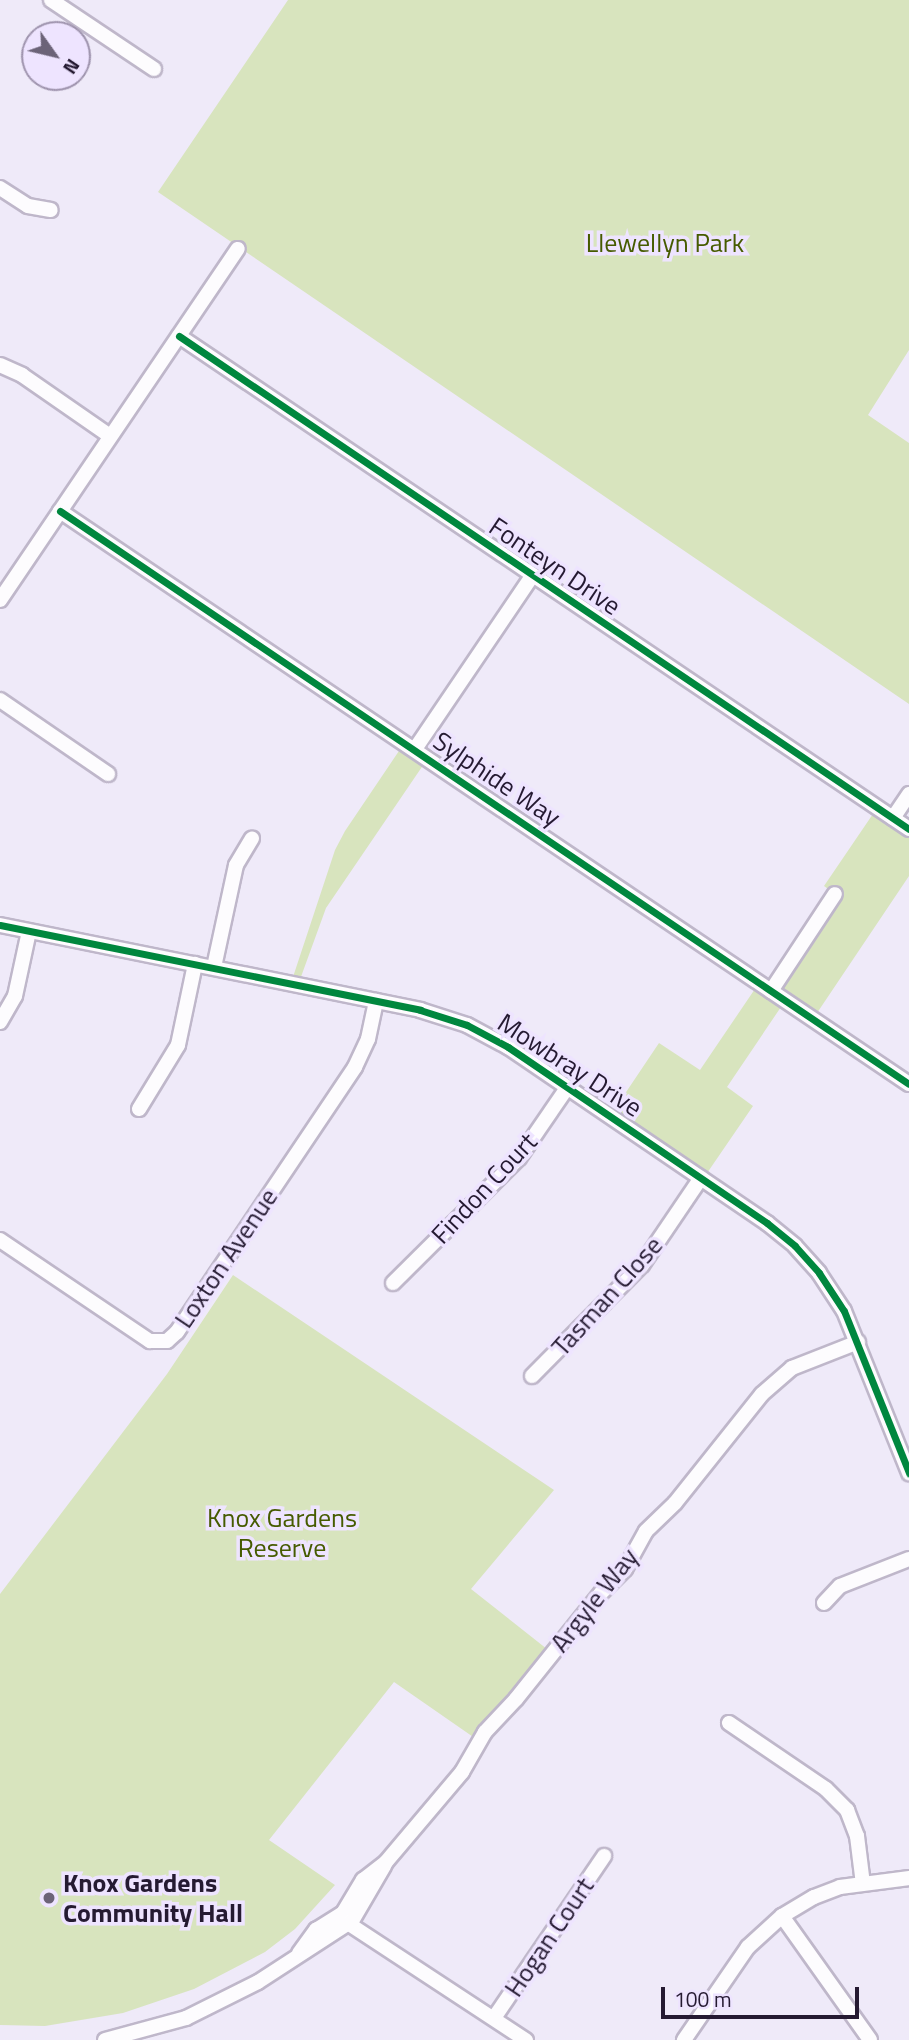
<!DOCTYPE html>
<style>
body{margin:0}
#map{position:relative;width:909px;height:2040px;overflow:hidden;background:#efeaf9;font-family:"Titillium Web",sans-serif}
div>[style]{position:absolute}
.green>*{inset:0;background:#d8e4be}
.roads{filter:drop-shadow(2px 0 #bfb7ca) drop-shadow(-2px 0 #bfb7ca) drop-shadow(0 2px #bfb7ca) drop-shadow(0 -2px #bfb7ca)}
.street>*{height:14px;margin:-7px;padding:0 7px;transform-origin:7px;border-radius:7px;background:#fdfcfe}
.cycleway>*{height:7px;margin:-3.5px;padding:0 3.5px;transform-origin:3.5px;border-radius:3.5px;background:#00873e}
.dots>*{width:19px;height:19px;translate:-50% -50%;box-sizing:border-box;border:4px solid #eee4ff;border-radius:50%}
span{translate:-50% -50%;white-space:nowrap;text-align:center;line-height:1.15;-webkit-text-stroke:7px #eee4ff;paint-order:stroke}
.park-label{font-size:26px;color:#465b00}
.street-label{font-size:26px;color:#251a32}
.poi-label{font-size:26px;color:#251a32;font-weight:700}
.left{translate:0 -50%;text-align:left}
.north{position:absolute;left:21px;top:21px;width:70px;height:70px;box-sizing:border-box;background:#eee4ff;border:2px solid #9e93ad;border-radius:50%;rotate:124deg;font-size:19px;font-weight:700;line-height:28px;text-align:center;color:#251a32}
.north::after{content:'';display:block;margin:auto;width:24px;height:32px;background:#6c6378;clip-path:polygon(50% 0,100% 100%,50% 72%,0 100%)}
.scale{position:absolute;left:661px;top:1987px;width:198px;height:32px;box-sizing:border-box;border:4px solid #251a32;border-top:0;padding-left:9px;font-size:21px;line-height:24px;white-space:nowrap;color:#251a32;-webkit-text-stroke:5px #eee4ff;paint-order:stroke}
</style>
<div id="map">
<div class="green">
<div style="clip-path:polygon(288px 0,909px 0,909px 350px,868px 415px,909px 443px,909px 704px,158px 192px)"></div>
<div style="clip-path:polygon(405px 742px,428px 758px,326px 908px,298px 985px,291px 983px,335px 850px,345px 831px)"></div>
<div style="clip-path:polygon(877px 808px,909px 829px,909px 876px,813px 1019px,785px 1001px,727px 1087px,753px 1106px,703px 1179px,610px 1116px,659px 1043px,700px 1070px,759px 983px,770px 990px,835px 894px,824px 886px)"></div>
<div style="clip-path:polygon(233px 1275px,554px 1490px,471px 1589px,552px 1653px,479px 1741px,394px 1682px,269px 1840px,335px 1885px,295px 1929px,265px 1952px,194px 1989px,123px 2013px,45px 2026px,0 2025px,0 1594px,167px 1374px)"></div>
</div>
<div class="roads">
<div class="street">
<div style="left:51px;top:0;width:124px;rotate:33.8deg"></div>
<div style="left:0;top:188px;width:33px;rotate:33deg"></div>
<div style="left:28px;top:206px;width:23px;rotate:10deg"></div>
<div style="left:179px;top:336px;width:881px;rotate:34.03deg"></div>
<div style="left:0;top:365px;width:24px;rotate:24deg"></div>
<div style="left:22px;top:375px;width:107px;rotate:34.7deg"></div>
<div style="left:60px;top:511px;width:1024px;rotate:34.02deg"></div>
<div style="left:0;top:600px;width:424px;rotate:-55.9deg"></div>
<div style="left:0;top:700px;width:131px;rotate:34.4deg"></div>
<div style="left:415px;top:749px;width:209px;rotate:-55.9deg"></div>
<div style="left:893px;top:818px;width:29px;rotate:-56deg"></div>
<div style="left:0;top:925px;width:429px;rotate:11.4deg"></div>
<div style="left:420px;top:1010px;width:49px;rotate:17.7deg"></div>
<div style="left:467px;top:1025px;width:47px;rotate:28.2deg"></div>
<div style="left:508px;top:1047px;width:313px;rotate:34.2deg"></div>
<div style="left:767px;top:1223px;width:36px;rotate:39deg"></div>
<div style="left:795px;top:1246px;width:36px;rotate:48deg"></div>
<div style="left:819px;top:1273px;width:45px;rotate:56.7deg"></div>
<div style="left:844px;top:1311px;width:175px;rotate:68.1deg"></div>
<div style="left:214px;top:967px;width:104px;rotate:-77.8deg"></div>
<div style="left:236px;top:865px;width:31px;rotate:-59deg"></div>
<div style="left:771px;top:991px;width:116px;rotate:-56.6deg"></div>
<div style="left:0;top:1022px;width:30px;rotate:-60deg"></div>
<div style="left:15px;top:996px;width:66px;rotate:-77.8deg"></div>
<div style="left:139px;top:1109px;width:75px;rotate:-58.6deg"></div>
<div style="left:178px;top:1045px;width:83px;rotate:-78.1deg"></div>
<div style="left:0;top:1240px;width:181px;rotate:34deg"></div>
<div style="left:150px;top:1341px;width:17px"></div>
<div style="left:167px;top:1341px;width:13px;rotate:-42deg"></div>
<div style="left:177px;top:1332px;width:319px;rotate:-56.1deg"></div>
<div style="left:355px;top:1067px;width:31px;rotate:-65deg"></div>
<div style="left:368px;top:1039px;width:39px;rotate:-78deg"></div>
<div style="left:393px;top:1283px;width:177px;rotate:-44.8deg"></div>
<div style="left:519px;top:1158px;width:85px;rotate:-55.6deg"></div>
<div style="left:532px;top:1376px;width:156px;rotate:-45.3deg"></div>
<div style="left:642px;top:1265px;width:105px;rotate:-55.9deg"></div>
<div style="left:824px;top:1603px;width:23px;rotate:-47deg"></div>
<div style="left:840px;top:1586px;width:74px;rotate:-21.4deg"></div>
<div style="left:729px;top:1723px;width:117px;rotate:34.2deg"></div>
<div style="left:826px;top:1789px;width:30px;rotate:45deg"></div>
<div style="left:847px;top:1810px;width:28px;rotate:69deg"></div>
<div style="left:857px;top:1836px;width:48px;rotate:82.9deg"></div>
<div style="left:782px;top:1916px;width:152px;rotate:54.6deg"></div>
<div style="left:343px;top:1920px;width:219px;rotate:33.3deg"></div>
<div style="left:299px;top:1953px;width:29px;rotate:-54deg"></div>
<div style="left:316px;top:1930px;width:32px;rotate:-32deg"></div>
<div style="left:343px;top:1913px;width:39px;rotate:-59deg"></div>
<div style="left:363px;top:1880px;width:29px;rotate:-38deg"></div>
<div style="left:386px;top:1862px;width:118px;rotate:-49.8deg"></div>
<div style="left:462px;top:1772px;width:46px;rotate:-60.1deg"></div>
<div style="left:485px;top:1732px;width:45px;rotate:-46.8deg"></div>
<div style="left:516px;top:1699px;width:136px;rotate:-51.3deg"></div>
<div style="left:601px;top:1593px;width:34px;rotate:-45deg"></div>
<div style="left:625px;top:1569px;width:43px;rotate:-61.1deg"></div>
<div style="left:646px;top:1531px;width:40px;rotate:-44deg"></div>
<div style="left:675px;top:1503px;width:139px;rotate:-51.4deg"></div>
<div style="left:762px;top:1394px;width:40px;rotate:-41deg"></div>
<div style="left:792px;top:1368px;width:71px;rotate:-21.5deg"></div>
<div style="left:494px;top:2018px;width:196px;rotate:-55.8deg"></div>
<div style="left:105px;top:2040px;width:84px;rotate:-15.2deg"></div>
<div style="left:186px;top:2018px;width:80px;rotate:-26.6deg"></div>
<div style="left:258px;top:1982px;width:112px;rotate:-33deg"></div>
<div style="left:352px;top:1921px;width:64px;rotate:-59.8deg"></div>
<div style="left:684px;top:2040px;width:113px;rotate:-55.5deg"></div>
<div style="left:748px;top:1947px;width:46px;rotate:-42.4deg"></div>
<div style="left:782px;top:1916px;width:37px;rotate:-31deg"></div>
<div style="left:814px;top:1897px;width:28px;rotate:-21deg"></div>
<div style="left:840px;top:1887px;width:70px;rotate:-7.4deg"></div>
</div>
</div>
<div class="cycleway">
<div style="left:179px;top:336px;width:881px;rotate:34.03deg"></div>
<div style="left:60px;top:511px;width:1024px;rotate:34.02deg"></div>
<div style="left:0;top:925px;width:429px;rotate:11.4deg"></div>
<div style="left:420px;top:1010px;width:49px;rotate:17.7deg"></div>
<div style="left:467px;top:1025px;width:47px;rotate:28.2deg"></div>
<div style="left:508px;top:1047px;width:313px;rotate:34.2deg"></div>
<div style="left:767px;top:1223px;width:36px;rotate:39deg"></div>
<div style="left:795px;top:1246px;width:36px;rotate:48deg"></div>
<div style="left:819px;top:1273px;width:45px;rotate:56.7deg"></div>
<div style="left:844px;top:1311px;width:175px;rotate:68.1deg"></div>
</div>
<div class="dots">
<div style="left:49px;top:1898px;background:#6c6378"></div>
</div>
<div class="park-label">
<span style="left:665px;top:243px">Llewellyn Park</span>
<span style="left:282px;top:1533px">Knox Gardens<br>Reserve</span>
</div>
<div class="street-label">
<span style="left:555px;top:566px;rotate:34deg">Fonteyn Drive</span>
<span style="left:497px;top:779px;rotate:34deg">Sylphide Way</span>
<span style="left:570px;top:1065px;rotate:33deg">Mowbray Drive</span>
<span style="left:484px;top:1188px;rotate:-47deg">Findon Court</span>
<span style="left:226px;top:1258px;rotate:-56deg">Loxton Avenue</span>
<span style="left:607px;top:1296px;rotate:-48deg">Tasman Close</span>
<span style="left:594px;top:1600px;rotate:-52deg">Argyle Way</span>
<span style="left:549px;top:1937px;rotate:-56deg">Hogan Court</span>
</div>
<div class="poi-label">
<span class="left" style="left:63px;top:1898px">Knox Gardens<br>Community Hall</span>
</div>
<div class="north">N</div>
<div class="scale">100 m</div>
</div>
